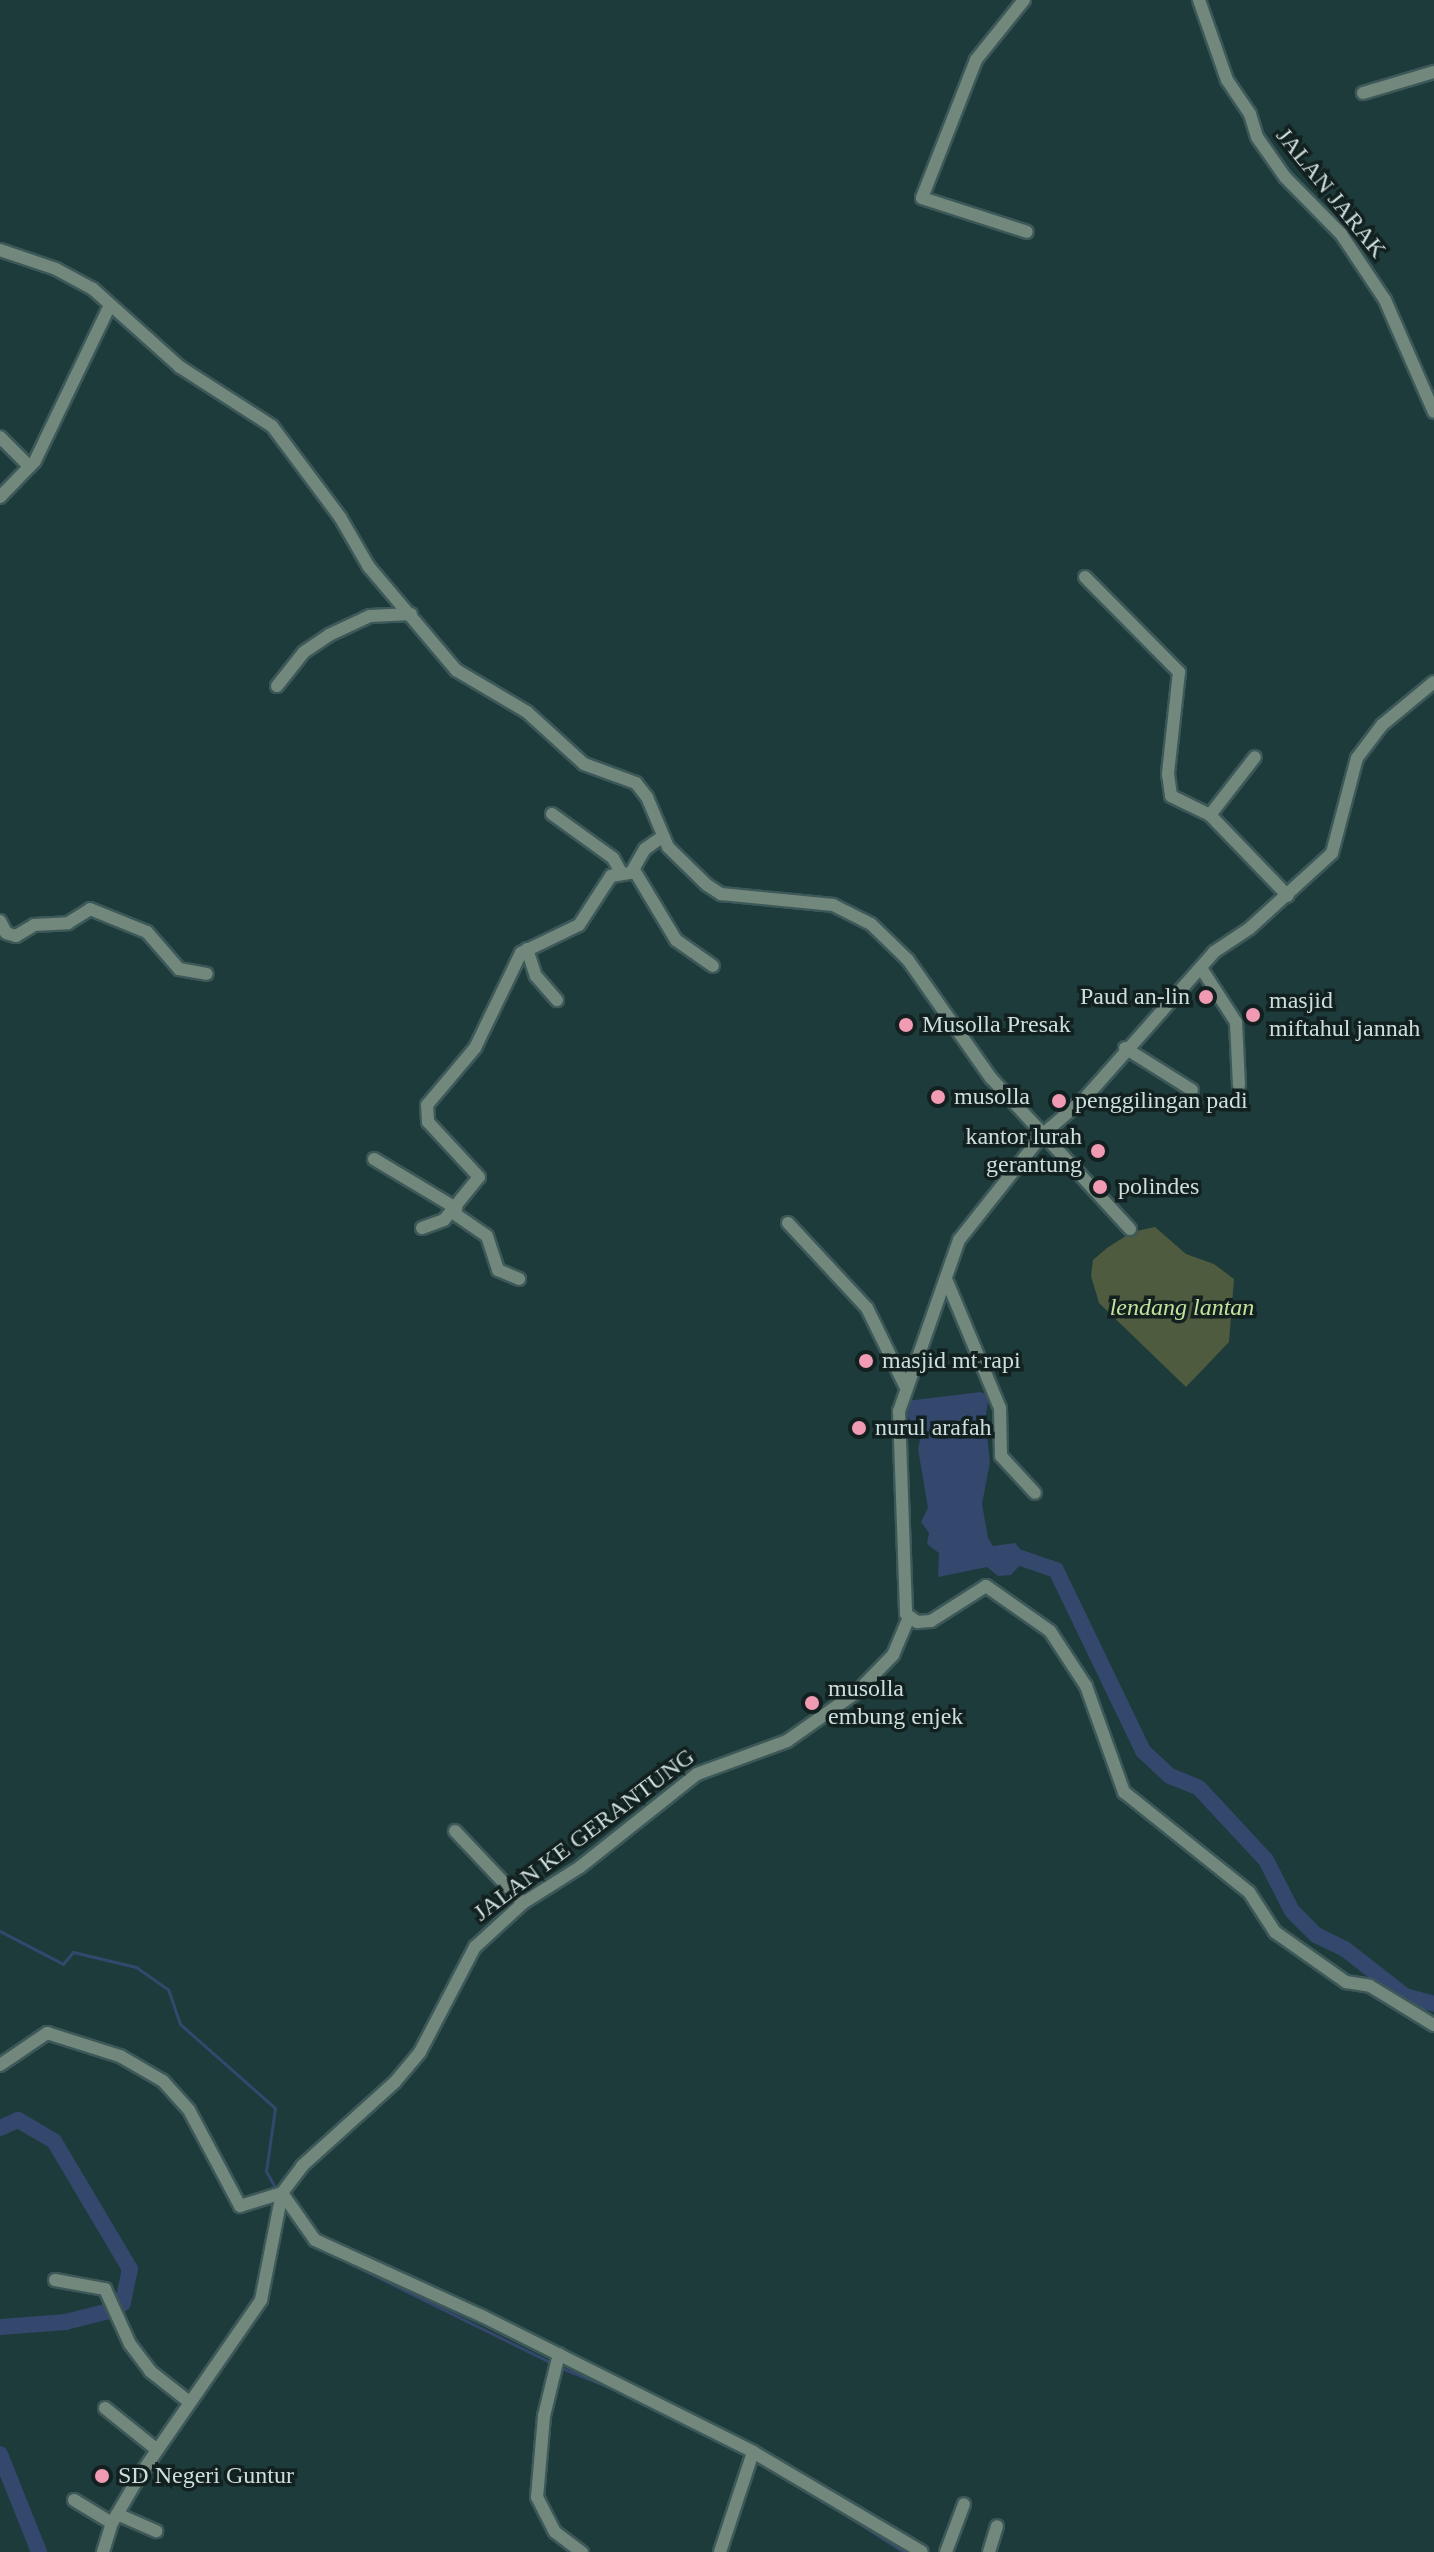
<!DOCTYPE html>
<style>
body{margin:0}
#map{position:relative;width:1434px;height:2552px;overflow:hidden;background:#1d3b3b;font-family:Georgia,serif}
div>[style]{position:absolute}
.green>*{inset:0;background:#4f5b3e}
.water>*{inset:0;background:#33486c}
.stream>*{height:3px;margin:-1.5px;padding:0 1.5px;transform-origin:1.5px;border-radius:1.5px;background:#33486c}
.river>*{height:16px;margin:-8px;padding:0 8px;transform-origin:8px;border-radius:8px;background:#33486c}
.roads{filter:drop-shadow(2px 0 #3d5858) drop-shadow(-2px 0 #3d5858) drop-shadow(0 2px #3d5858) drop-shadow(0 -2px #3d5858)}
.minor>*{height:12px;margin:-6px;padding:0 6px;transform-origin:6px;border-radius:6px;background:#73887c}
.dots>*{width:22px;height:22px;translate:-50% -50%;box-sizing:border-box;border:4px solid #12201f;border-radius:50%}
span{translate:-50% -50%;white-space:nowrap;text-align:center;line-height:1.15;-webkit-text-stroke:7px #12201f;paint-order:stroke}
.street-label{font-size:24px;color:#cddedd}
.poi-label{font-size:24px;color:#cddedd}
.right{translate:-100% -50%;text-align:right}
.left{translate:0 -50%;text-align:left}
.park-label{font-size:24px;color:#c4e29c;font-style:italic}
</style>
<div id="map">
<div class="green">
<div style="clip-path:polygon(1155px 1227px,1186px 1254px,1214px 1264px,1234px 1279px,1229px 1342px,1186px 1387px,1099px 1303px,1091px 1276px,1093px 1260px,1107px 1248px,1132px 1232px)"></div>
</div>
<div class="water">
<div style="clip-path:polygon(981px 1392px,989px 1396px,985px 1420px,990px 1462px,982px 1504px,988px 1538px,993px 1546px,1015px 1543px,1022px 1551px,1019px 1566px,1011px 1575px,998px 1576px,987px 1567px,938px 1577px,939px 1553px,927px 1544px,929px 1533px,921px 1522px,928px 1508px,918px 1449px,921px 1435px,907px 1416px,906px 1401px)"></div>
</div>
<div class="stream">
<div style="left:0;top:1931px;width:71px;rotate:27.6deg"></div>
<div style="left:63px;top:1964px;width:16px;rotate:-50deg"></div>
<div style="left:73px;top:1952px;width:65px;rotate:13.4deg"></div>
<div style="left:136px;top:1967px;width:39px;rotate:35deg"></div>
<div style="left:168px;top:1989px;width:37px;rotate:71deg"></div>
<div style="left:180px;top:2024px;width:127px;rotate:41.5deg"></div>
<div style="left:275px;top:2108px;width:64px;rotate:98.1deg"></div>
<div style="left:266px;top:2171px;width:23px;rotate:61deg"></div>
<div style="left:323px;top:2250px;width:255px;rotate:26.3deg"></div>
<div style="left:559px;top:2367px;width:65px;rotate:21.8deg"></div>
<div style="left:683px;top:2423px;width:33px;rotate:27deg"></div>
<div style="left:816px;top:2496px;width:104px;rotate:32.5deg"></div>
</div>
<div class="river">
<div style="left:1021px;top:1558px;width:37px;rotate:19deg"></div>
<div style="left:1056px;top:1570px;width:201px;rotate:64.3deg"></div>
<div style="left:1143px;top:1751px;width:37px;rotate:43deg"></div>
<div style="left:1170px;top:1776px;width:31px;rotate:22deg"></div>
<div style="left:1199px;top:1788px;width:98px;rotate:47.1deg"></div>
<div style="left:1266px;top:1860px;width:57px;rotate:63deg"></div>
<div style="left:1292px;top:1911px;width:34px;rotate:45deg"></div>
<div style="left:1316px;top:1935px;width:32px;rotate:26deg"></div>
<div style="left:1345px;top:1949px;width:76px;rotate:38.1deg"></div>
<div style="left:1405px;top:1996px;width:30px;rotate:15deg"></div>
<div style="left:0;top:2128px;width:20px;rotate:-24deg"></div>
<div style="left:18px;top:2120px;width:42px;rotate:30.3deg"></div>
<div style="left:54px;top:2141px;width:149px;rotate:59.3deg"></div>
<div style="left:130px;top:2269px;width:35px;rotate:102deg"></div>
<div style="left:123px;top:2303px;width:12px;rotate:145deg"></div>
<div style="left:113px;top:2310px;width:49px;rotate:165.7deg"></div>
<div style="left:66px;top:2322px;width:66px;rotate:175.7deg"></div>
<div style="left:0;top:2454px;width:105px;rotate:68.3deg"></div>
</div>
<div class="roads">
<div class="minor">
<div style="left:1024px;top:0;width:77px;rotate:128.7deg"></div>
<div style="left:976px;top:60px;width:148px;rotate:111.4deg"></div>
<div style="left:922px;top:198px;width:110px;rotate:17.9deg"></div>
<div style="left:1199px;top:0;width:85px;rotate:70.7deg"></div>
<div style="left:1227px;top:80px;width:41px;rotate:55.9deg"></div>
<div style="left:1250px;top:114px;width:24px;rotate:73deg"></div>
<div style="left:1257px;top:137px;width:49px;rotate:55deg"></div>
<div style="left:1285px;top:177px;width:80px;rotate:45.5deg"></div>
<div style="left:1341px;top:234px;width:79px;rotate:56.3deg"></div>
<div style="left:1385px;top:300px;width:122px;rotate:66.4deg"></div>
<div style="left:1363px;top:93px;width:74px;rotate:-16.5deg"></div>
<div style="left:0;top:250px;width:59px;rotate:18.7deg"></div>
<div style="left:56px;top:269px;width:42px;rotate:28.4deg"></div>
<div style="left:93px;top:289px;width:117px;rotate:41.9deg"></div>
<div style="left:180px;top:367px;width:109px;rotate:32.7deg"></div>
<div style="left:272px;top:426px;width:114px;rotate:53.2deg"></div>
<div style="left:340px;top:517px;width:58px;rotate:59.9deg"></div>
<div style="left:369px;top:567px;width:135px;rotate:49.8deg"></div>
<div style="left:456px;top:670px;width:82px;rotate:30.6deg"></div>
<div style="left:527px;top:712px;width:77px;rotate:42.4deg"></div>
<div style="left:584px;top:764px;width:55px;rotate:20.1deg"></div>
<div style="left:636px;top:783px;width:18px;rotate:52deg"></div>
<div style="left:647px;top:797px;width:54px;rotate:67.2deg"></div>
<div style="left:668px;top:847px;width:54px;rotate:44.3deg"></div>
<div style="left:707px;top:885px;width:17px;rotate:33deg"></div>
<div style="left:721px;top:894px;width:113px;rotate:5.6deg"></div>
<div style="left:833px;top:905px;width:42px;rotate:26.6deg"></div>
<div style="left:871px;top:924px;width:52px;rotate:44.2deg"></div>
<div style="left:908px;top:960px;width:144px;rotate:54.9deg"></div>
<div style="left:991px;top:1078px;width:76px;rotate:47.1deg"></div>
<div style="left:1043px;top:1134px;width:55px;rotate:-40.6deg"></div>
<div style="left:1085px;top:1098px;width:195px;rotate:-48.5deg"></div>
<div style="left:1214px;top:952px;width:43px;rotate:-33.7deg"></div>
<div style="left:1250px;top:928px;width:111px;rotate:-42.4deg"></div>
<div style="left:1332px;top:853px;width:98px;rotate:-75.3deg"></div>
<div style="left:1357px;top:758px;width:41px;rotate:-52.9deg"></div>
<div style="left:1382px;top:725px;width:67px;rotate:-39.6deg"></div>
<div style="left:0;top:437px;width:42px;rotate:45deg"></div>
<div style="left:0;top:497px;width:50px;rotate:-45.8deg"></div>
<div style="left:35px;top:461px;width:173px;rotate:-64.3deg"></div>
<div style="left:1085px;top:577px;width:134px;rotate:45.3deg"></div>
<div style="left:1179px;top:672px;width:103px;rotate:96.2deg"></div>
<div style="left:1168px;top:774px;width:22px;rotate:82deg"></div>
<div style="left:1171px;top:796px;width:43px;rotate:26deg"></div>
<div style="left:1210px;top:815px;width:112px;rotate:46.1deg"></div>
<div style="left:277px;top:686px;width:43px;rotate:-51.5deg"></div>
<div style="left:304px;top:652px;width:30px;rotate:-34deg"></div>
<div style="left:329px;top:635px;width:45px;rotate:-24.9deg"></div>
<div style="left:370px;top:616px;width:41px;rotate:-2.8deg"></div>
<div style="left:552px;top:814px;width:75px;rotate:35.8deg"></div>
<div style="left:613px;top:858px;width:18px;rotate:61deg"></div>
<div style="left:1210px;top:815px;width:73px;rotate:-52.2deg"></div>
<div style="left:634px;top:870px;width:82px;rotate:59deg"></div>
<div style="left:676px;top:940px;width:45px;rotate:35.1deg"></div>
<div style="left:0;top:921px;width:13px;rotate:63deg"></div>
<div style="left:6px;top:933px;width:10px;rotate:17deg"></div>
<div style="left:16px;top:936px;width:21px;rotate:-31deg"></div>
<div style="left:34px;top:925px;width:34px;rotate:-3deg"></div>
<div style="left:68px;top:923px;width:26px;rotate:-32deg"></div>
<div style="left:90px;top:909px;width:61px;rotate:22deg"></div>
<div style="left:147px;top:932px;width:49px;rotate:49.1deg"></div>
<div style="left:179px;top:969px;width:28px;rotate:10deg"></div>
<div style="left:527px;top:949px;width:28px;rotate:72deg"></div>
<div style="left:536px;top:976px;width:32px;rotate:49deg"></div>
<div style="left:1201px;top:968px;width:64px;rotate:57.1deg"></div>
<div style="left:1236px;top:1022px;width:63px;rotate:87.3deg"></div>
<div style="left:1125px;top:1048px;width:79px;rotate:32.1deg"></div>
<div style="left:374px;top:1159px;width:96px;rotate:30.9deg"></div>
<div style="left:452px;top:1212px;width:42px;rotate:34.4deg"></div>
<div style="left:487px;top:1236px;width:36px;rotate:72deg"></div>
<div style="left:498px;top:1270px;width:23px;rotate:23deg"></div>
<div style="left:788px;top:1223px;width:116px;rotate:47.1deg"></div>
<div style="left:867px;top:1308px;width:89px;rotate:64deg"></div>
<div style="left:422px;top:1228px;width:23px;rotate:-20deg"></div>
<div style="left:444px;top:1220px;width:55px;rotate:-50.9deg"></div>
<div style="left:479px;top:1177px;width:75px;rotate:-132.8deg"></div>
<div style="left:428px;top:1122px;width:17px;rotate:-93deg"></div>
<div style="left:427px;top:1105px;width:75px;rotate:-49.9deg"></div>
<div style="left:475px;top:1048px;width:106px;rotate:-64.2deg"></div>
<div style="left:521px;top:953px;width:64px;rotate:-25.8deg"></div>
<div style="left:579px;top:925px;width:59px;rotate:-56.9deg"></div>
<div style="left:611px;top:876px;width:20px;rotate:-9deg"></div>
<div style="left:631px;top:873px;width:28px;rotate:-60deg"></div>
<div style="left:645px;top:849px;width:21px;rotate:-35deg"></div>
<div style="left:1130px;top:1229px;width:129px;rotate:-132.5deg"></div>
<div style="left:1043px;top:1134px;width:135px;rotate:128.4deg"></div>
<div style="left:959px;top:1240px;width:181px;rotate:109.3deg"></div>
<div style="left:899px;top:1411px;width:203px;rotate:88deg"></div>
<div style="left:906px;top:1614px;width:14px;rotate:36deg"></div>
<div style="left:917px;top:1622px;width:14px;rotate:-4deg"></div>
<div style="left:931px;top:1621px;width:65px;rotate:-32.5deg"></div>
<div style="left:986px;top:1586px;width:78px;rotate:35.1deg"></div>
<div style="left:1050px;top:1631px;width:66px;rotate:56.8deg"></div>
<div style="left:1086px;top:1686px;width:113px;rotate:70.3deg"></div>
<div style="left:1124px;top:1792px;width:160px;rotate:38.7deg"></div>
<div style="left:1249px;top:1892px;width:48px;rotate:57deg"></div>
<div style="left:1275px;top:1932px;width:87px;rotate:35.2deg"></div>
<div style="left:1346px;top:1982px;width:24px;rotate:9deg"></div>
<div style="left:1370px;top:1986px;width:75px;rotate:31.4deg"></div>
<div style="left:946px;top:1279px;width:140px;rotate:67.3deg"></div>
<div style="left:1000px;top:1408px;width:48px;rotate:88.8deg"></div>
<div style="left:1001px;top:1456px;width:50px;rotate:47.4deg"></div>
<div style="left:455px;top:1831px;width:99px;rotate:46.6deg"></div>
<div style="left:0;top:2065px;width:57px;rotate:-34.2deg"></div>
<div style="left:47px;top:2033px;width:77px;rotate:17.5deg"></div>
<div style="left:120px;top:2056px;width:50px;rotate:30.2deg"></div>
<div style="left:163px;top:2081px;width:39px;rotate:48deg"></div>
<div style="left:189px;top:2110px;width:109px;rotate:62deg"></div>
<div style="left:240px;top:2206px;width:44px;rotate:-17.2deg"></div>
<div style="left:282px;top:2193px;width:57px;rotate:54.9deg"></div>
<div style="left:315px;top:2240px;width:183px;rotate:24.5deg"></div>
<div style="left:482px;top:2316px;width:303px;rotate:26.6deg"></div>
<div style="left:753px;top:2452px;width:196px;rotate:30.6deg"></div>
<div style="left:55px;top:2280px;width:51px;rotate:10.2deg"></div>
<div style="left:105px;top:2289px;width:60px;rotate:65.6deg"></div>
<div style="left:130px;top:2344px;width:34px;rotate:53deg"></div>
<div style="left:150px;top:2371px;width:48px;rotate:38.3deg"></div>
<div style="left:559px;top:2354px;width:64px;rotate:103.6deg"></div>
<div style="left:544px;top:2416px;width:81px;rotate:94.9deg"></div>
<div style="left:537px;top:2497px;width:39px;rotate:63deg"></div>
<div style="left:555px;top:2532px;width:34px;rotate:37deg"></div>
<div style="left:105px;top:2408px;width:65px;rotate:38.8deg"></div>
<div style="left:74px;top:2500px;width:44px;rotate:31.2deg"></div>
<div style="left:117px;top:2514px;width:43px;rotate:23.6deg"></div>
<div style="left:103px;top:2552px;width:30px;rotate:-73deg"></div>
<div style="left:112px;top:2523px;width:56px;rotate:-59.7deg"></div>
<div style="left:140px;top:2475px;width:213px;rotate:-55.3deg"></div>
<div style="left:261px;top:2300px;width:109px;rotate:-78.9deg"></div>
<div style="left:282px;top:2193px;width:34px;rotate:-53deg"></div>
<div style="left:302px;top:2166px;width:125px;rotate:-42.1deg"></div>
<div style="left:395px;top:2082px;width:39px;rotate:-50deg"></div>
<div style="left:420px;top:2052px;width:119px;rotate:-62.4deg"></div>
<div style="left:475px;top:1947px;width:65px;rotate:-42.5deg"></div>
<div style="left:523px;top:1903px;width:67px;rotate:-32.3deg"></div>
<div style="left:580px;top:1867px;width:149px;rotate:-38.5deg"></div>
<div style="left:697px;top:1774px;width:96px;rotate:-20.1deg"></div>
<div style="left:787px;top:1741px;width:85px;rotate:-35deg"></div>
<div style="left:857px;top:1692px;width:52px;rotate:-45.8deg"></div>
<div style="left:893px;top:1655px;width:39px;rotate:-67deg"></div>
<div style="left:720px;top:2552px;width:105px;rotate:-71.7deg"></div>
<div style="left:946px;top:2552px;width:51px;rotate:-69.4deg"></div>
<div style="left:989px;top:2552px;width:27px;rotate:-73deg"></div>
</div>
</div>
<div class="dots">
<div style="left:1206px;top:997px;background:#f19ab3"></div>
<div style="left:1253px;top:1015px;background:#f19ab3"></div>
<div style="left:906px;top:1025px;background:#f19ab3"></div>
<div style="left:938px;top:1097px;background:#f19ab3"></div>
<div style="left:1059px;top:1101px;background:#f19ab3"></div>
<div style="left:1098px;top:1151px;background:#f19ab3"></div>
<div style="left:1100px;top:1187px;background:#f19ab3"></div>
<div style="left:866px;top:1361px;background:#f19ab3"></div>
<div style="left:859px;top:1428px;background:#f19ab3"></div>
<div style="left:812px;top:1703px;background:#f19ab3"></div>
<div style="left:102px;top:2476px;background:#f19ab3"></div>
</div>
<div class="street-label">
<span style="left:1331px;top:193px;rotate:51deg">JALAN JARAK</span>
<span style="left:584px;top:1835px;rotate:-37deg">JALAN KE GERANTUNG</span>
</div>
<div class="poi-label">
<span class="right" style="left:1190px;top:997px">Paud an-lin</span>
<span class="left" style="left:1269px;top:1015px">masjid<br>miftahul jannah</span>
<span class="left" style="left:922px;top:1025px">Musolla Presak</span>
<span class="left" style="left:954px;top:1097px">musolla</span>
<span class="left" style="left:1075px;top:1101px">penggilingan padi</span>
<span class="right" style="left:1082px;top:1151px">kantor lurah<br>gerantung</span>
<span class="left" style="left:1118px;top:1187px">polindes</span>
<span class="left" style="left:882px;top:1361px">masjid mt rapi</span>
<span class="left" style="left:875px;top:1428px">nurul arafah</span>
<span class="left" style="left:828px;top:1703px">musolla<br>embung enjek</span>
<span class="left" style="left:118px;top:2476px">SD Negeri Guntur</span>
</div>
<div class="park-label">
<span style="left:1182px;top:1308px">lendang lantan</span>
</div>
</div>
